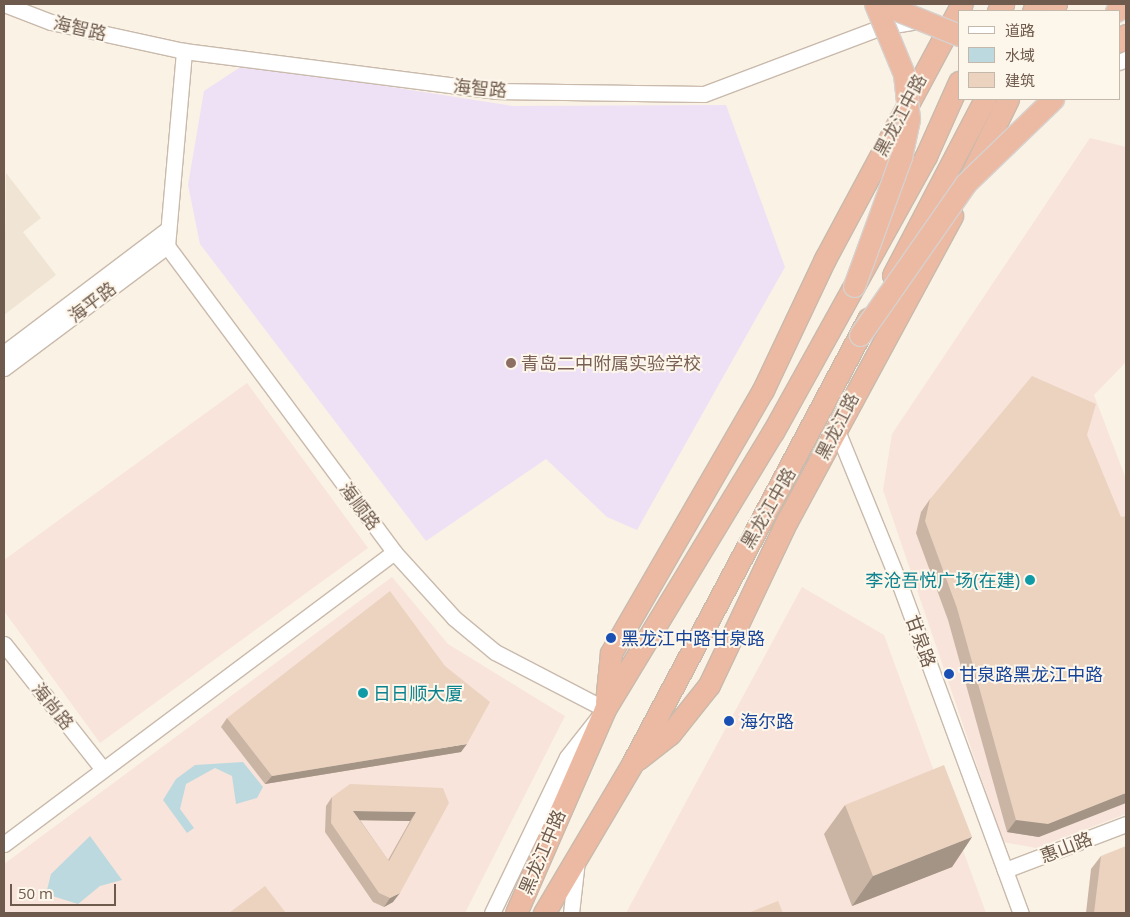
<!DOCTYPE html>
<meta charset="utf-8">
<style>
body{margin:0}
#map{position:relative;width:1130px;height:917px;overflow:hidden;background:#f9f2e5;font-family:"Open Sans","Noto Sans SC",sans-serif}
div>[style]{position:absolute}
.residential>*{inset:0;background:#f0e4d4}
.commercial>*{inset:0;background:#f8e4da}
.education>*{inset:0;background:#efe1f5}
.water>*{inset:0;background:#bcd9e0}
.roads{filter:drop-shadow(1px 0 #c9baac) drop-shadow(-1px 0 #c9baac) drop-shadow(0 1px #c9baac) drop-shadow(0 -1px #c9baac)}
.minor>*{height:15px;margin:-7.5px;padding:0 7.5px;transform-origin:7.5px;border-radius:7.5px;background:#fff}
.highway>*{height:21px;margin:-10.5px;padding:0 10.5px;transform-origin:10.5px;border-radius:10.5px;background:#ecb9a3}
.bridges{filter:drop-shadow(1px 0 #d7d1cd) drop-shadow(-1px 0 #d7d1cd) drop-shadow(0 1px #d7d1cd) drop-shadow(0 -1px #d7d1cd)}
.highway-bridge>*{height:21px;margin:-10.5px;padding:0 10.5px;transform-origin:10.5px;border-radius:10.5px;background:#ecb9a3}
.wall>*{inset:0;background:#cab5a5}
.shaded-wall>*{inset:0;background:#a49486}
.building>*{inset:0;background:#ebd3c0}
.dots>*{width:14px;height:14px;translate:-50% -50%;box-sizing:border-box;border:2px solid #fdf6ea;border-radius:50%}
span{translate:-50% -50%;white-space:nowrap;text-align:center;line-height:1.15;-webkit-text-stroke:4px #fdf6ea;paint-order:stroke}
.street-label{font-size:18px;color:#6f5b4d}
.education-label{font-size:18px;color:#785e54}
.left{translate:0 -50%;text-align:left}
.culture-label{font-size:18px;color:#0d838f}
.right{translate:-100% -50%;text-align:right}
.transit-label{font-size:18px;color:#164399}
.frame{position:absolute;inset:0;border:5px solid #6f5b4d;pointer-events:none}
.legend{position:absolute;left:958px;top:10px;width:162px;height:90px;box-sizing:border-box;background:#fdf6ea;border:1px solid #c4b8ab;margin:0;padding:6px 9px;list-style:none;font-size:15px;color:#6f5b4d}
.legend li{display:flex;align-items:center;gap:10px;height:25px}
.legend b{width:25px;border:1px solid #c4b8ab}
.scale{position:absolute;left:10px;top:884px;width:106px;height:22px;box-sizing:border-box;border:2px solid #6f5b4d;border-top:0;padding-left:6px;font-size:15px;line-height:18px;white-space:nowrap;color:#6f5b4d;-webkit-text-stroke:4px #fdf6ea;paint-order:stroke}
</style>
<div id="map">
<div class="residential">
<div style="clip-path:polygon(6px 173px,41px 218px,23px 232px,56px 275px,4px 315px)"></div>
</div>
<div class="commercial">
<div style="clip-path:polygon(1090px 138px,1126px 147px,1126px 362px,1094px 395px,1126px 479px,1126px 814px,1036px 848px,1003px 842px,883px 490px,892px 434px)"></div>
<div style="clip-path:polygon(247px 383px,368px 548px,100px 743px,4px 611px,4px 560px)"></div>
<div style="clip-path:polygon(392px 577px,448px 644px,565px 716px,465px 913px,4px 913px,4px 864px)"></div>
<div style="clip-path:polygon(802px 587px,884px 635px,986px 913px,626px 913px)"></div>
</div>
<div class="education">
<div style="clip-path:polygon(245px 64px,513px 106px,726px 105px,785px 267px,637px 530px,607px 517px,546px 459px,426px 541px,200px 244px,188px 185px,204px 91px)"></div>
</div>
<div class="water">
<div style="clip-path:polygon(243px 762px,263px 787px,257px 798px,236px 804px,232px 776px,215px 768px,186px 784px,180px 809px,194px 828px,187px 833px,163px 800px,176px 779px,195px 765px)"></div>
<div style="clip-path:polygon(90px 836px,122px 880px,100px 886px,78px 904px,46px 894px,51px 874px)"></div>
</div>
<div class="roads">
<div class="minor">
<div style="left:4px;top:4px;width:50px;rotate:21deg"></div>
<div style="left:51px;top:22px;width:136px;rotate:12.3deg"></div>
<div style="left:184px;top:51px;width:314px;rotate:7.3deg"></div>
<div style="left:495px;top:91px;width:209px;rotate:0.8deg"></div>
<div style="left:704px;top:94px;width:189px;rotate:-20.7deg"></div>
<div style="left:881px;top:27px;width:37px;rotate:-9deg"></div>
<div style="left:1119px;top:62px;width:8px;rotate:-23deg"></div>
<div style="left:167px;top:246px;width:381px;rotate:53.4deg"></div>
<div style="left:394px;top:552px;width:89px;rotate:47.7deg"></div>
<div style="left:454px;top:618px;width:53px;rotate:39.7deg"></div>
<div style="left:495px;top:652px;width:124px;rotate:27.4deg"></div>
<div style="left:605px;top:709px;width:61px;rotate:128.4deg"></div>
<div style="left:567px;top:757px;width:173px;rotate:115.7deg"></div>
<div style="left:4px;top:353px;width:206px;rotate:-37.1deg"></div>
<div style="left:4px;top:368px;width:204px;rotate:-36.8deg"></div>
<div style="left:167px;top:246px;width:196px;rotate:-85deg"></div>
<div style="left:836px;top:428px;width:170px;rotate:67.8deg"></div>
<div style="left:900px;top:585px;width:350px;rotate:69.8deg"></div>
<div style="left:4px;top:644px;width:158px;rotate:51.7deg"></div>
<div style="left:4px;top:844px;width:487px;rotate:-36.8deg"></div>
<div style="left:1005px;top:870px;width:129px;rotate:-20.8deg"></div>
<div style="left:571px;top:913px;width:53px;rotate:-83.5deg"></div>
</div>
<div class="highway">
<div style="left:998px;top:11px;width:9px;rotate:-54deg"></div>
<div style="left:1033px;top:11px;width:8px;rotate:-60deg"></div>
<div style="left:1052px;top:11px;width:8px;rotate:-60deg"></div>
<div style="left:1119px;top:41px;width:9px;rotate:-41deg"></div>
<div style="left:970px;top:177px;width:87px;rotate:-64deg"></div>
<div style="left:893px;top:275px;width:199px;rotate:-62.4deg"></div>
<div style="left:606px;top:702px;width:49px;rotate:-84.2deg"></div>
<div style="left:611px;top:653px;width:304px;rotate:-60deg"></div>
<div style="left:763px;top:390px;width:145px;rotate:-64.7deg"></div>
<div style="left:825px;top:259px;width:289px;rotate:-61.8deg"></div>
<div style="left:638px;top:759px;width:41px;rotate:-38deg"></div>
<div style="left:670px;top:734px;width:63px;rotate:-51.5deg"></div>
<div style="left:709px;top:685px;width:182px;rotate:-64.6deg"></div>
<div style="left:787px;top:521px;width:347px;rotate:-61.6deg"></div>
<div style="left:516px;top:913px;width:223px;rotate:-66.4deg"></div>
<div style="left:605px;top:709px;width:324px;rotate:-58.8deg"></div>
<div style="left:773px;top:432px;width:316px;rotate:-61deg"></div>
<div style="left:926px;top:156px;width:81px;rotate:-66deg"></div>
<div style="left:544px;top:913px;width:173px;rotate:-59.4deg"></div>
<div style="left:632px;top:764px;width:504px;rotate:-62.06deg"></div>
</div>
</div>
<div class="bridges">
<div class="highway-bridge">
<div style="left:882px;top:4px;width:83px;rotate:21.9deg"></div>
<div style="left:1116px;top:11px;width:12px;rotate:-31deg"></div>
<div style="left:854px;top:286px;width:137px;rotate:-70deg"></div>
<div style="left:901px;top:157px;width:39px;rotate:-78deg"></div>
<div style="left:909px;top:119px;width:45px;rotate:-96.3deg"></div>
<div style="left:904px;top:74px;width:76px;rotate:-112.5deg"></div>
<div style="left:860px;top:335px;width:185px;rotate:-55.1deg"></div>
<div style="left:966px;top:183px;width:121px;rotate:-44deg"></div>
</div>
</div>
<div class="wall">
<div style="clip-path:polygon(1087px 435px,1039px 837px,1007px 832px,948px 620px,916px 533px,921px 512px,930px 499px)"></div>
<div style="clip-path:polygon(227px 718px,461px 752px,265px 784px,221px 727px)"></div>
<div style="clip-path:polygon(evenodd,443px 788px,393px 902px,384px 907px,373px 902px,325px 832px,326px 806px,332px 797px,443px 788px,360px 820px,410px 821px,388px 860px,360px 820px)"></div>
<div style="clip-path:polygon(845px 805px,972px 837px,952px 867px,852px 906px,824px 834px)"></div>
<div style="clip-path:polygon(1101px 856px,1126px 913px,1086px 913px,1091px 869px)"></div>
</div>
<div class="shaded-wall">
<div style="clip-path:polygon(467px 744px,461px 752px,265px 784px,272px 776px)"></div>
<div style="clip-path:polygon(1126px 793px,1126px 803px,1039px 837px,1007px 832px,1016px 820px)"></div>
<div style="clip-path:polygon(353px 811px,416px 812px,410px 821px,347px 820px)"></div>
<div style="clip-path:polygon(972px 837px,952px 867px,852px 906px,873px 876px)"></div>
<div style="clip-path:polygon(400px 893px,393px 902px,384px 907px,390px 898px)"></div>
</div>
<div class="building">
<div style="clip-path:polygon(1032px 376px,1096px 404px,1087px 435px,1121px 517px,1126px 516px,1126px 793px,1048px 824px,1016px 820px,957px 608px,925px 521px,930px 499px)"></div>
<div style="clip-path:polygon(390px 591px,445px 666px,490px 702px,467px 744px,272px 776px,227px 718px)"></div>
<div style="clip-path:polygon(944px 765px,972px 837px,873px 876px,845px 805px)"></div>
<div style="clip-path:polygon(evenodd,350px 784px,443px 788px,449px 803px,400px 893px,390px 898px,379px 893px,331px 823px,332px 797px,350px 784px,353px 811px,416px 812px,389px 861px,353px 811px)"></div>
<div style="clip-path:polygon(1126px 846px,1126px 913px,1094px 913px,1101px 856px)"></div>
<div style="clip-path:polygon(265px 886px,286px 913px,229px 913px)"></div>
<div style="clip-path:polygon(778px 901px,783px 913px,748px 913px)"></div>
</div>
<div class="dots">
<div style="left:511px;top:363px;background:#8d6e63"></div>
<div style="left:1030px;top:580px;background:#0f9aa8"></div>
<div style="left:611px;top:638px;background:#1a4fb4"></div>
<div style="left:949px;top:674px;background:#1a4fb4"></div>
<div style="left:363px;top:693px;background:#0f9aa8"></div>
<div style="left:729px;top:721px;background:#1a4fb4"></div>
</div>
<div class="street-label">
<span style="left:80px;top:28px;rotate:13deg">海智路</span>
<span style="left:480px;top:88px;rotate:5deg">海智路</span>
<span style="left:900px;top:115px;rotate:-62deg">黑龙江中路</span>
<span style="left:92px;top:302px;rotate:-37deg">海平路</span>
<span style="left:837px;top:426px;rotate:-63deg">黑龙江路</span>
<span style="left:360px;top:506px;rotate:53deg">海顺路</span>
<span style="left:768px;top:508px;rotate:-60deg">黑龙江中路</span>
<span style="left:921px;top:641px;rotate:70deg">甘泉路</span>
<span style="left:53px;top:706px;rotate:51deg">海尚路</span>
<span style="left:1066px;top:847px;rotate:-21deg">惠山路</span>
<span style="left:542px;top:852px;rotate:-67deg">黑龙江中路</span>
</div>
<div class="education-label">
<span class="left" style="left:521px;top:363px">青岛二中附属实验学校</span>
</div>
<div class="culture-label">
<span class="right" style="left:1020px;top:580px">李沧吾悦广场(在建)</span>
<span class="left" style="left:373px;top:693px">日日顺大厦</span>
</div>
<div class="transit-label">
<span class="left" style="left:621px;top:638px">黑龙江中路甘泉路</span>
<span class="left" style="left:959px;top:674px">甘泉路黑龙江中路</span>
<span class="left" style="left:740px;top:721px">海尔路</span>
</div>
<div class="frame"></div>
<ul class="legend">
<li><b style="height:6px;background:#fff"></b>道路</li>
<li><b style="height:14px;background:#bcd9e0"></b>水域</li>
<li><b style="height:14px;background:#ebd3c0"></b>建筑</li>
</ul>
<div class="scale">50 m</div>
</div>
